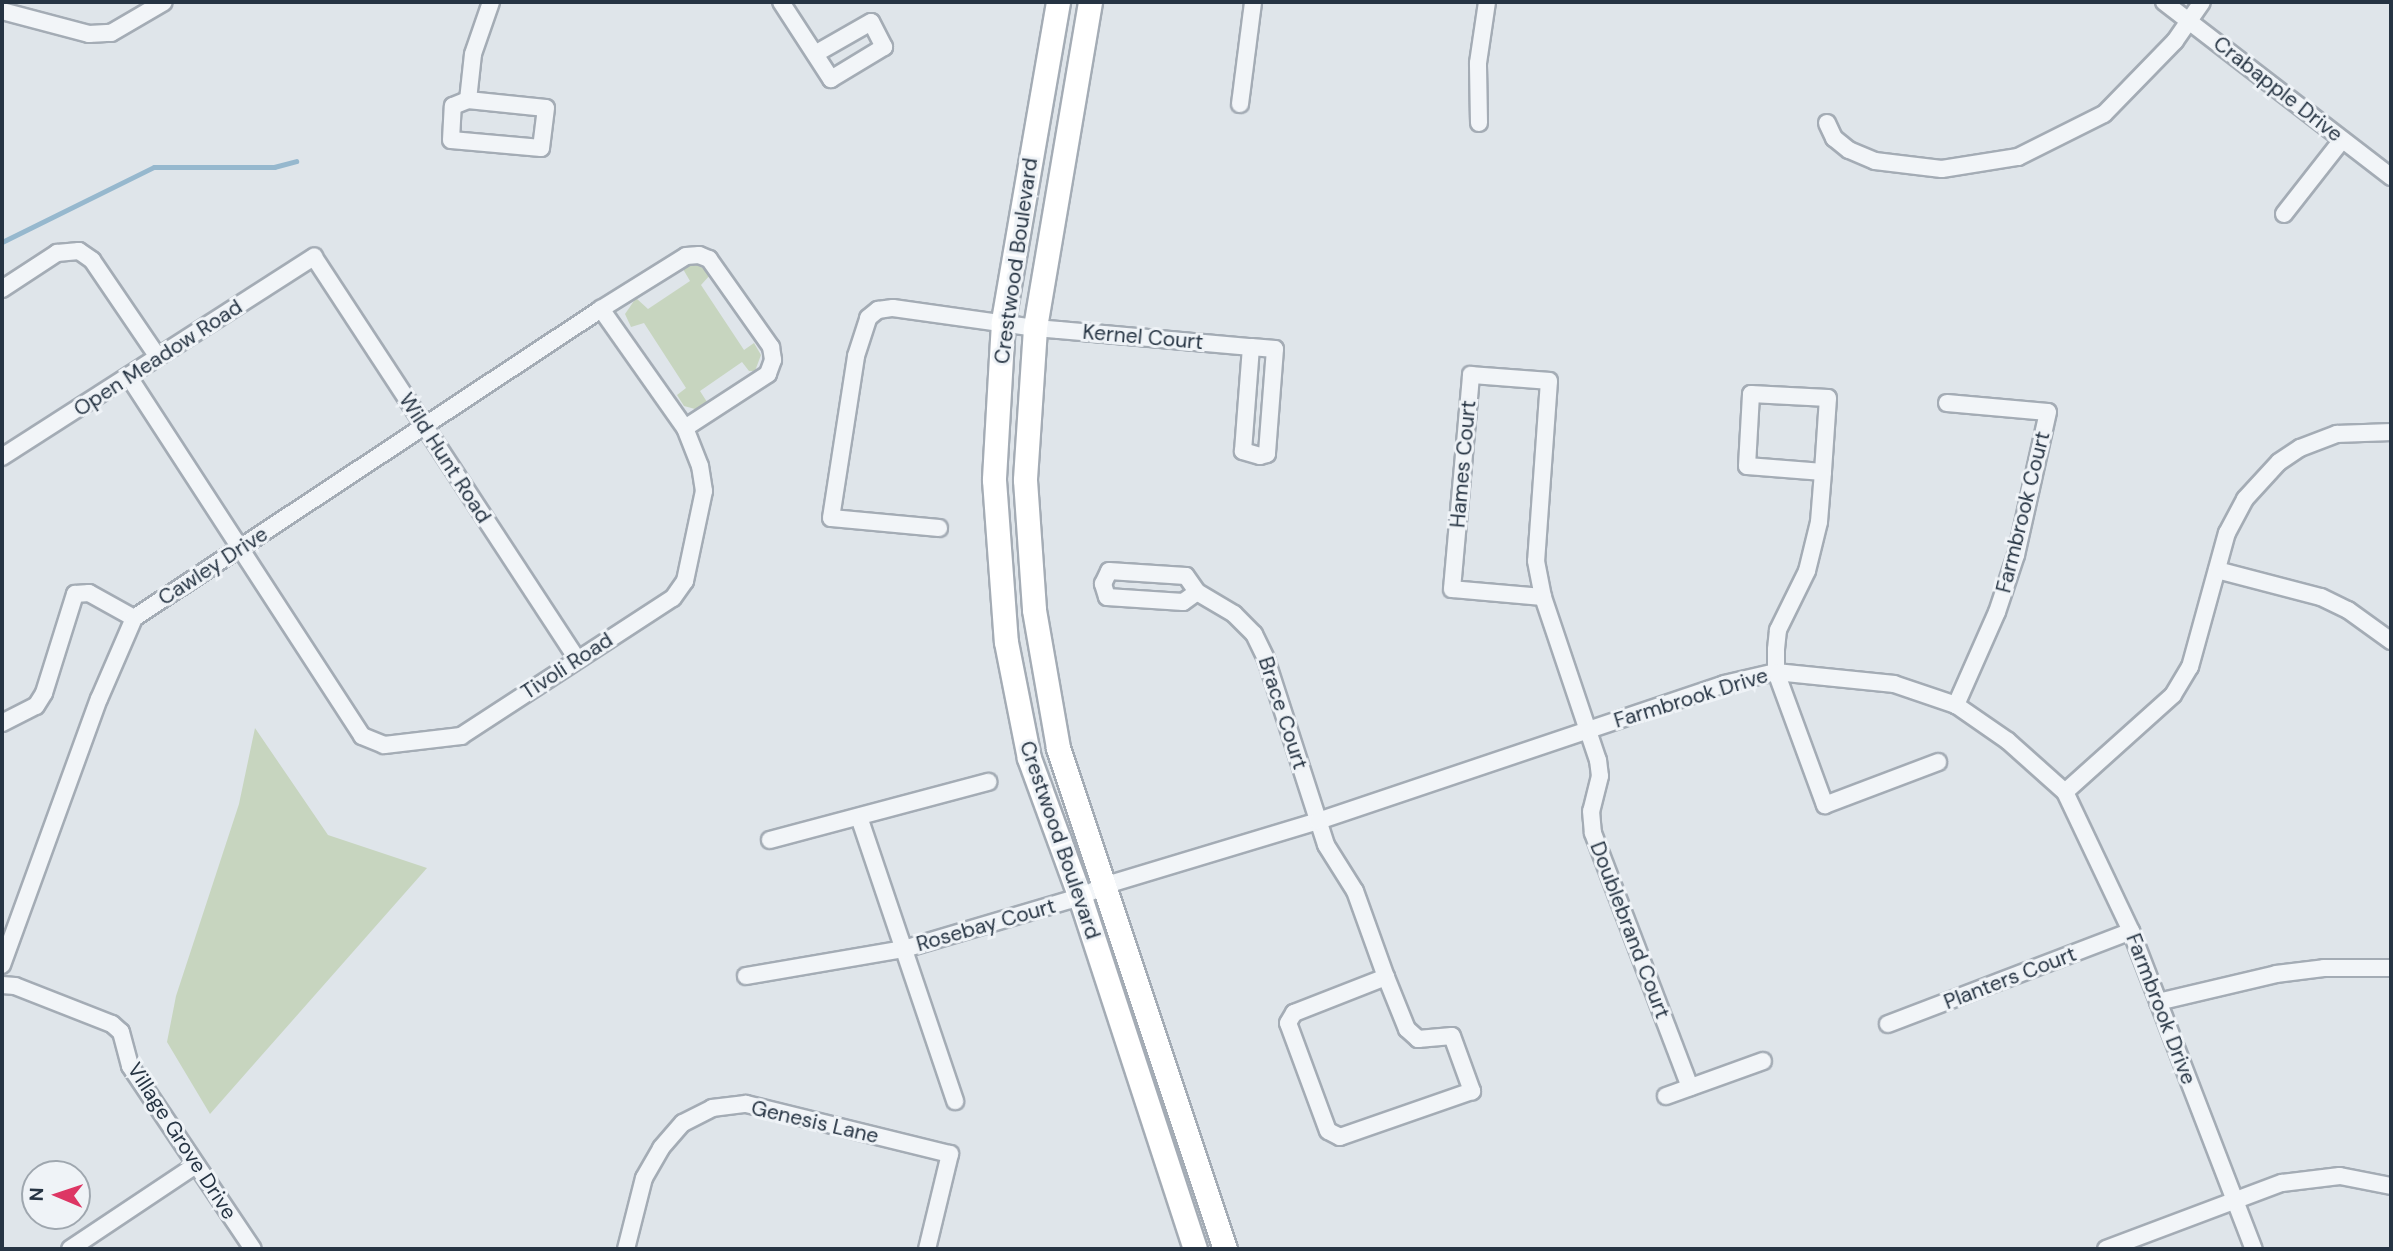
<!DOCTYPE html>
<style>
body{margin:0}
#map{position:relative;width:2393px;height:1251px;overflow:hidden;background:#dfe5ea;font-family:"DM Sans",sans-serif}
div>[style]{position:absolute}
.green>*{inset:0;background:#c7d5bf}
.stream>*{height:5px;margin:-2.5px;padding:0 2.5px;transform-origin:2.5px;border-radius:2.5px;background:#96b8ce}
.roads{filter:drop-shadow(2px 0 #a4acb5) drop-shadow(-2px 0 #a4acb5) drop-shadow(0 2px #a4acb5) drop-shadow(0 -2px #a4acb5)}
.street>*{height:16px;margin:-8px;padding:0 8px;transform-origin:8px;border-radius:8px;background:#f2f5f8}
.secondary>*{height:23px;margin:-11.5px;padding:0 11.5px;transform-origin:11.5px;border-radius:11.5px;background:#fff}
span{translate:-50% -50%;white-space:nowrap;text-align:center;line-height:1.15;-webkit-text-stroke:6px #eff3f7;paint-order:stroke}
.street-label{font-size:21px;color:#263443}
.frame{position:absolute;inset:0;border:4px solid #263443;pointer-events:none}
.north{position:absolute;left:21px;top:1160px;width:70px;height:70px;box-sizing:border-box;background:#eff3f7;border:2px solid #9fa7af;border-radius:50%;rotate:272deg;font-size:19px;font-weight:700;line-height:28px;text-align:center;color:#263443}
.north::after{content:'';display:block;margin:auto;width:24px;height:32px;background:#dd3664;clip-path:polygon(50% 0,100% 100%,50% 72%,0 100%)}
</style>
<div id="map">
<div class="green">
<div style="clip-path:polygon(689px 265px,698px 265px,711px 274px,701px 285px,744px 350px,754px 343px,761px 355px,755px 371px,749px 371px,742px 362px,700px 391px,707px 402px,695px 409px,684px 406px,677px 395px,686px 388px,644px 323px,631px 327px,625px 314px,636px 298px,648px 309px,690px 281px,683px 269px)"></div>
<div style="clip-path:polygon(255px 728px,328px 835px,427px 868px,210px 1114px,167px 1042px,176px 996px,239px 804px)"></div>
</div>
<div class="stream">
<div style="left:2px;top:242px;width:169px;rotate:-26.3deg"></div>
<div style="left:154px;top:167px;width:120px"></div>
<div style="left:274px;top:167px;width:23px;rotate:-15deg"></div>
</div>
<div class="roads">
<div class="street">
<div style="left:781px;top:2px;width:92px;rotate:57deg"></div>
<div style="left:831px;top:79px;width:62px;rotate:-31.1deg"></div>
<div style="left:884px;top:47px;width:28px;rotate:-117deg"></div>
<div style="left:871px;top:22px;width:64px;rotate:150.3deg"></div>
<div style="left:2164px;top:2px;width:287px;rotate:37.6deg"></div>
<div style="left:2px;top:11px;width:90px;rotate:14.8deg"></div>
<div style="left:89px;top:34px;width:22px;rotate:-3deg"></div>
<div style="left:111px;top:33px;width:61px;rotate:-30.3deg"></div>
<div style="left:468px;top:100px;width:78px;rotate:5.9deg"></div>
<div style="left:546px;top:108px;width:40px;rotate:97.1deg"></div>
<div style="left:541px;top:148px;width:90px;rotate:-174.9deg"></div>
<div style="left:451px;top:140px;width:34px;rotate:-87deg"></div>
<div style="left:453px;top:106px;width:16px;rotate:-22deg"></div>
<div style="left:468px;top:100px;width:46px;rotate:-83.8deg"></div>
<div style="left:473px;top:54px;width:55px;rotate:-70.9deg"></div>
<div style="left:1240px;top:104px;width:103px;rotate:-82.7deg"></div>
<div style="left:1479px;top:123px;width:60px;rotate:-91deg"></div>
<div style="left:1478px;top:63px;width:62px;rotate:-81.6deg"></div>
<div style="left:1827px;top:123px;width:17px;rotate:65deg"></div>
<div style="left:1834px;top:138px;width:19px;rotate:39deg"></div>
<div style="left:1849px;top:150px;width:28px;rotate:23deg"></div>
<div style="left:1875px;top:161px;width:67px;rotate:6.8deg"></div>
<div style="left:1942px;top:169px;width:77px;rotate:-9deg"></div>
<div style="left:2018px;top:157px;width:96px;rotate:-26.6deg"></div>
<div style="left:2104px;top:114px;width:102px;rotate:-45.8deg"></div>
<div style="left:2175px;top:41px;width:47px;rotate:-55.3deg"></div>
<div style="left:2284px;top:214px;width:94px;rotate:-51.9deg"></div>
<div style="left:2px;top:289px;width:66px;rotate:-33.2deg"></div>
<div style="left:57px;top:253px;width:22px;rotate:-5deg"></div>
<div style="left:79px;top:251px;width:16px;rotate:35deg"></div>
<div style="left:92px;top:260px;width:117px;rotate:55.8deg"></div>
<div style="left:129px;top:377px;width:428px;rotate:57deg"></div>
<div style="left:362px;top:736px;width:24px;rotate:22deg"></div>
<div style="left:384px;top:745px;width:78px;rotate:-6.7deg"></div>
<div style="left:461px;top:736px;width:253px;rotate:-33.1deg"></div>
<div style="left:673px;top:598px;width:21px;rotate:-55deg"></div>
<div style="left:685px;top:581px;width:92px;rotate:-78.1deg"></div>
<div style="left:704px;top:491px;width:25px;rotate:-99deg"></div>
<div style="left:700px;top:466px;width:41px;rotate:-111.5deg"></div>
<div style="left:685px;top:428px;width:146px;rotate:-125.2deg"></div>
<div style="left:1947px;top:403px;width:101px;rotate:5.1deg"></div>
<div style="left:2048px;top:412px;width:147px;rotate:102.6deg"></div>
<div style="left:2016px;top:555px;width:60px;rotate:108.4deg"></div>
<div style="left:1997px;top:612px;width:102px;rotate:113.8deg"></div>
<div style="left:2px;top:457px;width:371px;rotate:-32.7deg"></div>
<div style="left:314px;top:257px;width:480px;rotate:56.8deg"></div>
<div style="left:1823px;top:472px;width:76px;rotate:-175.5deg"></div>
<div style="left:1747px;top:466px;width:72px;rotate:-86.8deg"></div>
<div style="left:1751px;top:394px;width:77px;rotate:3deg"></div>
<div style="left:1828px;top:398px;width:74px;rotate:93.9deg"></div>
<div style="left:1823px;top:472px;width:50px;rotate:94.6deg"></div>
<div style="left:1819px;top:522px;width:50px;rotate:103.8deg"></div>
<div style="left:1807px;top:571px;width:66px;rotate:116.2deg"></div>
<div style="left:1778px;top:630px;width:20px;rotate:96deg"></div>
<div style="left:1776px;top:650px;width:22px;rotate:90deg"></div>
<div style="left:1776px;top:672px;width:142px;rotate:69.8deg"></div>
<div style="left:1825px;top:805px;width:121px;rotate:-20.8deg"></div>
<div style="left:939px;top:528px;width:108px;rotate:-174.7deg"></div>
<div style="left:831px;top:518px;width:164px;rotate:-81.2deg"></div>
<div style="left:856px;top:356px;width:40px;rotate:-72deg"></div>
<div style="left:868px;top:318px;width:13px;rotate:-39deg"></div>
<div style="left:878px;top:310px;width:15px;rotate:-8deg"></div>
<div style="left:893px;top:308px;width:143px;rotate:8deg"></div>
<div style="left:1035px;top:328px;width:24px;rotate:5deg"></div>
<div style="left:1059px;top:330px;width:193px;rotate:5.1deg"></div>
<div style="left:1251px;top:347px;width:24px;rotate:5deg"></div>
<div style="left:1275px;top:349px;width:105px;rotate:94.4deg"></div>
<div style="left:1267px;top:454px;width:7px;rotate:164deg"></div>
<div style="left:1260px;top:456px;width:18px;rotate:-164deg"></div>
<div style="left:1243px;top:451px;width:104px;rotate:-85.6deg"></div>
<div style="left:2217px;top:570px;width:107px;rotate:14.6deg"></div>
<div style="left:2321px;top:597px;width:30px;rotate:26deg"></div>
<div style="left:2348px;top:610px;width:53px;rotate:35.8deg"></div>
<div style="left:1197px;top:592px;width:17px;rotate:144deg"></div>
<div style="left:1183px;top:602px;width:76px;rotate:-176.2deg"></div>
<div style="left:1107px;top:597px;width:14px;rotate:-107deg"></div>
<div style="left:1103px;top:584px;width:14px;rotate:-65deg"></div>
<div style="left:1109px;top:571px;width:77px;rotate:3.7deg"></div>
<div style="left:1186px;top:576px;width:19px;rotate:55deg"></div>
<div style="left:1197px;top:592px;width:43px;rotate:30.7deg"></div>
<div style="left:1234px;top:614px;width:28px;rotate:45deg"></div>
<div style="left:1254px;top:634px;width:28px;rotate:64deg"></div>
<div style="left:1266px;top:659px;width:195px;rotate:72.1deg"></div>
<div style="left:1326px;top:845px;width:54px;rotate:57.8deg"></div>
<div style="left:1355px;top:891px;width:91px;rotate:70.2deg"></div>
<div style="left:1543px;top:597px;width:91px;rotate:-175deg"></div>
<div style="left:1452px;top:589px;width:215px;rotate:-84.9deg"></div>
<div style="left:1471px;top:375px;width:78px;rotate:4.4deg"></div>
<div style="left:1549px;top:381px;width:180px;rotate:94.1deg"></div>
<div style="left:1536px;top:561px;width:37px;rotate:79deg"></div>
<div style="left:1543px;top:597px;width:172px;rotate:71.4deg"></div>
<div style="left:1598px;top:760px;width:16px;rotate:83deg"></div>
<div style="left:1600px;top:776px;width:36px;rotate:104deg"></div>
<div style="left:1591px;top:811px;width:22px;rotate:85deg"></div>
<div style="left:1593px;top:833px;width:272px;rotate:69.1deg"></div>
<div style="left:2px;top:723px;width:38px;rotate:-27deg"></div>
<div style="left:36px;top:706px;width:15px;rotate:-58deg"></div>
<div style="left:44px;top:693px;width:104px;rotate:-72.6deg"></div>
<div style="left:75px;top:594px;width:14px;rotate:-4deg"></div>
<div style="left:89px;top:593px;width:51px;rotate:29.1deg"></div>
<div style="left:2065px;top:792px;width:145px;rotate:-41.9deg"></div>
<div style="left:2173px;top:695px;width:33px;rotate:-59deg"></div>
<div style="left:2190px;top:667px;width:139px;rotate:-74.6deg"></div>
<div style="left:2227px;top:533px;width:38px;rotate:-62deg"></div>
<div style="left:2245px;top:499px;width:50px;rotate:-47.4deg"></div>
<div style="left:2279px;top:462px;width:25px;rotate:-34deg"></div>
<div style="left:2300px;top:448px;width:40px;rotate:-21deg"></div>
<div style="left:2337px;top:434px;width:54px;rotate:-2.1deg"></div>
<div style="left:859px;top:817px;width:300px;rotate:71.3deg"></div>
<div style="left:770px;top:840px;width:226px;rotate:-14.9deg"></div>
<div style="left:2px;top:965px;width:283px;rotate:-70deg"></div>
<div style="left:99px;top:699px;width:88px;rotate:-66.6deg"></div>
<div style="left:134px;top:618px;width:560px;rotate:-33.49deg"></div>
<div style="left:601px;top:309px;width:100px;rotate:-31.9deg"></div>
<div style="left:686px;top:256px;width:13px;rotate:-4deg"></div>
<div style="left:699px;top:255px;width:11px;rotate:22deg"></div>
<div style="left:709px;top:259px;width:108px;rotate:54.8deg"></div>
<div style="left:771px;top:347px;width:13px;rotate:81deg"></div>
<div style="left:773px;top:360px;width:15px;rotate:110deg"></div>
<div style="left:768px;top:374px;width:99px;rotate:147deg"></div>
<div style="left:746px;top:976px;width:160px;rotate:-9.7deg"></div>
<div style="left:904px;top:949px;width:184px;rotate:-16.5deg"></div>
<div style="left:1080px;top:897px;width:29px;rotate:-25deg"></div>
<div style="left:1106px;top:885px;width:221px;rotate:-16.8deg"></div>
<div style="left:1318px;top:821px;width:428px;rotate:-18.6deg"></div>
<div style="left:1724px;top:684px;width:53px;rotate:-13deg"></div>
<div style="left:1776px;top:672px;width:119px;rotate:5.8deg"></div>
<div style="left:1894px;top:684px;width:65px;rotate:18.7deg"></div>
<div style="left:1956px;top:705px;width:63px;rotate:34.7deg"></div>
<div style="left:2008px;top:741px;width:76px;rotate:41.8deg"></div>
<div style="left:2065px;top:792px;width:154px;rotate:64.6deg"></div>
<div style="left:2131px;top:931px;width:341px;rotate:68.9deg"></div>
<div style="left:1386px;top:977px;width:56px;rotate:68deg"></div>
<div style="left:1407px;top:1029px;width:15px;rotate:42deg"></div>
<div style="left:1418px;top:1039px;width:34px;rotate:-5deg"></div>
<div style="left:1452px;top:1036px;width:59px;rotate:70deg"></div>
<div style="left:1472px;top:1091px;width:140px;rotate:160.8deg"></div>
<div style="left:1340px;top:1137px;width:13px;rotate:-153deg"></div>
<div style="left:1328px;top:1131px;width:115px;rotate:-110.3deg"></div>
<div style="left:1288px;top:1023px;width:12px;rotate:-59deg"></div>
<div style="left:1294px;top:1013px;width:99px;rotate:-21.4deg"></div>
<div style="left:2px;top:985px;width:13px;rotate:4deg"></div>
<div style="left:15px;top:986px;width:104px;rotate:21.4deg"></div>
<div style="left:112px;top:1024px;width:12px;rotate:42deg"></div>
<div style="left:121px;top:1032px;width:35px;rotate:75deg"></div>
<div style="left:130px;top:1066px;width:220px;rotate:56.1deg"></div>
<div style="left:2158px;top:1002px;width:121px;rotate:-13.3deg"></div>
<div style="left:2276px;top:974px;width:48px;rotate:-7.1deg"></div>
<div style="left:2324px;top:968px;width:67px"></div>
<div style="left:1888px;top:1024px;width:260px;rotate:-20.9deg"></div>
<div style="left:1666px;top:1096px;width:103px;rotate:-19.8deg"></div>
<div style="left:70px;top:1249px;width:151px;rotate:-33.7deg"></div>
<div style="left:626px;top:1249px;width:73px;rotate:-75.8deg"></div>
<div style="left:644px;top:1178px;width:34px;rotate:-60deg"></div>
<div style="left:661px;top:1148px;width:33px;rotate:-49deg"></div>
<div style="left:683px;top:1123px;width:33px;rotate:-27deg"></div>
<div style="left:712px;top:1108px;width:34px;rotate:-7deg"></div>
<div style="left:746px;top:1104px;width:210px;rotate:13.8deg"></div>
<div style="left:950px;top:1154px;width:98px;rotate:103.6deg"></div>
<div style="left:2106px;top:1249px;width:188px;rotate:-20.6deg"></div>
<div style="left:2282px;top:1183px;width:58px;rotate:-6.9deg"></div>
<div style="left:2340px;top:1176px;width:52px;rotate:11.1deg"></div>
</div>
<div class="secondary">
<div style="left:1058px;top:2px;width:325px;rotate:99.8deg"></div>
<div style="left:1003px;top:322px;width:158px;rotate:93.3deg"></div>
<div style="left:994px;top:480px;width:162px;rotate:85.8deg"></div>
<div style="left:1006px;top:642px;width:118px;rotate:78.8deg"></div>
<div style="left:1029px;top:758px;width:148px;rotate:69.9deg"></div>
<div style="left:1080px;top:897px;width:370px;rotate:71.9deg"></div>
<div style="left:1090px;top:2px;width:331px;rotate:99.6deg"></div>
<div style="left:1035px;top:328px;width:152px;rotate:93.8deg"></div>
<div style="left:1025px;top:480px;width:130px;rotate:86deg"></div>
<div style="left:1034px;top:610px;width:140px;rotate:80.1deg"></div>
<div style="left:1058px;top:748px;width:528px;rotate:71.57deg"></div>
</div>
</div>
<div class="street-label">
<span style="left:2278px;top:89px;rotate:38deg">Crabapple Drive</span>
<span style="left:1016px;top:261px;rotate:-82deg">Crestwood Boulevard</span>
<span style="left:1143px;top:337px;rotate:5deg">Kernel Court</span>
<span style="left:158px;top:358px;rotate:-33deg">Open Meadow Road</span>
<span style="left:445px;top:458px;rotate:57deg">Wild Hunt Road</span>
<span style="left:1463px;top:464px;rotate:-85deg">Hames Court</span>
<span style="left:2023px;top:512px;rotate:-76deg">Farmbrook Court</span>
<span style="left:213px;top:566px;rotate:-33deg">Cawley Drive</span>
<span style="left:567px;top:666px;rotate:-33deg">Tivoli Road</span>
<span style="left:1691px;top:698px;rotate:-17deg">Farmbrook Drive</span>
<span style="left:1283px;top:713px;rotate:72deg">Brace Court</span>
<span style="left:1060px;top:840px;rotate:71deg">Crestwood Boulevard</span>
<span style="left:986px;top:925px;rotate:-16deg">Rosebay Court</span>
<span style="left:1630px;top:930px;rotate:69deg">Doublebrand Court</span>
<span style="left:2010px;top:978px;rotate:-21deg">Planters Court</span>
<span style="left:2161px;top:1009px;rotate:69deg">Farmbrook Drive</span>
<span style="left:815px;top:1122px;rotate:13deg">Genesis Lane</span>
<span style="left:182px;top:1141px;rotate:57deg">Village Grove Drive</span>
</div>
<div class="frame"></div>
<div class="north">N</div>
</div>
